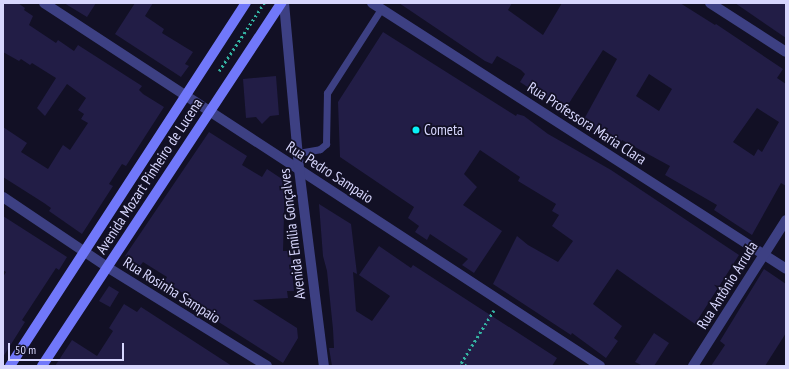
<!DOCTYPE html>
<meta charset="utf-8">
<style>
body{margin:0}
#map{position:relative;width:789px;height:369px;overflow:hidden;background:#121025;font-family:"PT Sans Narrow",sans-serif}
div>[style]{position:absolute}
.building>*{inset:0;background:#221d46}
.path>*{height:2.5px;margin-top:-1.25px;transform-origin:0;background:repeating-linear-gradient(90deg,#34b3a2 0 2px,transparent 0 5px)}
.service>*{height:7px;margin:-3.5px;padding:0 3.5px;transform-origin:3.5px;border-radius:3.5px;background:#3d4083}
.minor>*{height:10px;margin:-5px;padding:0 5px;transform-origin:5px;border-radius:5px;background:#3d4083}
.secondary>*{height:10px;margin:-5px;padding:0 5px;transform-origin:5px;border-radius:5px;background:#7178fa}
.dots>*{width:11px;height:11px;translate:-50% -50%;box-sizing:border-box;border:2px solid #121025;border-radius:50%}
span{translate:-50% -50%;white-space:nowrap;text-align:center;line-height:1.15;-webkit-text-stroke:3.5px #121025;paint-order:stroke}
.street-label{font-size:15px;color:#d7d6fd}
.poi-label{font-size:15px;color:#d7d6fd}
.left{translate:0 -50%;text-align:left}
.frame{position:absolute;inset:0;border:4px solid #d7d6fd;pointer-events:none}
.scale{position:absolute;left:8px;top:343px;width:116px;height:18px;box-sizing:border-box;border:2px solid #d7d6fd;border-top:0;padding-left:5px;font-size:12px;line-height:14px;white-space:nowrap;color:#d7d6fd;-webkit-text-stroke:3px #121025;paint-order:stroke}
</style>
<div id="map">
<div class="building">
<div style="clip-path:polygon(3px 3px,18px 3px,25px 8px,24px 10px,33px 16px,29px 25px,56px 43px,58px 40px,74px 51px,78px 45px,142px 86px,139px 90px,143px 94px,164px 107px,126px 166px,122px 164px,109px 184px,113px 186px,82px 234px,49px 211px,51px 208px,44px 203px,3px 177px,3px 127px,27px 143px,21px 152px,48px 169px,63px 145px,70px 150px,88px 123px,81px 119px,84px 114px,78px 110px,86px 98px,67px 84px,45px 116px,37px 108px,56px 78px,32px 63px,30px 65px,21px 59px,19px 61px,3px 52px)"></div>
<div style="clip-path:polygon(64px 3px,96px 3px,87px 17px)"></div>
<div style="clip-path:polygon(135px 3px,153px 3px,145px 16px,164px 29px,162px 33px,193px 52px,185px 64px,189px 66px,181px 77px,115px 34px)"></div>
<div style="clip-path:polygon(evenodd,399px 3px,512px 3px,508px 10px,543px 35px,562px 3px,680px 3px,715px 25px,716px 24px,783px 69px,777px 78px,786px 84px,786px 186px,781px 183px,752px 235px,714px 210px,717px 205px,665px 175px,670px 166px,622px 140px,619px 146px,582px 123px,617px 59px,603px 50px,564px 111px,520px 82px,525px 74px,521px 70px,497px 56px,492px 64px,485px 61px,399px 3px,649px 74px,672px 89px,659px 111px,636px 96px,649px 74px,399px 3px,757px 108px,779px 122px,762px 152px,758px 149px,754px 156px,733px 142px,757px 108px)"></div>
<div style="clip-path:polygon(735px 3px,786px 3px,786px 38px,764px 23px)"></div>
<div style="clip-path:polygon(383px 32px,516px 116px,517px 114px,524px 116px,548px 134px,611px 170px,739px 255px,695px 324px,617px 269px,593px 304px,622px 326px,614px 338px,618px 341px,606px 358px,572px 333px,571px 335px,493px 284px,517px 236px,528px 245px,558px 262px,573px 241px,552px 226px,559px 215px,552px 211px,556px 204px,518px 181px,520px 177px,480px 150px,464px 174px,477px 187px,463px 205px,502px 231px,474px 273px,462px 265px,468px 259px,430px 234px,427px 240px,415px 232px,419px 226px,408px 218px,414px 207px,340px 157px,338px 102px)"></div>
<div style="clip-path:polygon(276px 76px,279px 115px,270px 116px,262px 124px,256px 117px,246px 118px,243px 79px)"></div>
<div style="clip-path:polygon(209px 132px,247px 156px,242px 165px,262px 177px,267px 169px,285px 181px,283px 251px,290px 251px,294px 291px,287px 291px,288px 298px,253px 300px,297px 328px,298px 338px,283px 363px,192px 305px,182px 296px,184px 294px,165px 281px,167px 277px,143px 262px,140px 266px,125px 256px)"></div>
<div style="clip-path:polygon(319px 204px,351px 224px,357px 274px,353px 272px,356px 311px,372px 321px,390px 296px,359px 275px,379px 246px,411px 268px,413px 265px,557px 358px,552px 366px,332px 366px,329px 348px,334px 348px,333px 329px,327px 271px,323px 256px)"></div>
<div style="clip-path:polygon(3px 216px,67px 257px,59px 270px,56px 268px,22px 320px,25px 322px,3px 357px,3px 277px,6px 272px,3px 270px)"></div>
<div style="clip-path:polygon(764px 269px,786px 284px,786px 333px,765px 366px,711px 366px,725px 345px,720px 341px)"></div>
<div style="clip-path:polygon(109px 286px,119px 292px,110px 307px,99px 301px)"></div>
<div style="clip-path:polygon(124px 304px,137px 312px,141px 307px,232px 366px,55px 366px,72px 340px,97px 356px,113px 331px,109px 328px)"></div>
<div style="clip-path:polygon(654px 333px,669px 343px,654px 366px,643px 366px,635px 362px)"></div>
</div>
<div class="path">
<div style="left:219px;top:71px;width:82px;rotate:-56.5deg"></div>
<div style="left:466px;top:366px;width:6px;rotate:-149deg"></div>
<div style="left:461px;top:363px;width:62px;rotate:-58.1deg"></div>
</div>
<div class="service">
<div style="left:298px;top:153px;width:22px;rotate:-10deg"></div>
<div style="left:320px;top:149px;width:8px;rotate:-40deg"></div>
<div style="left:326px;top:144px;width:51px;rotate:-88.9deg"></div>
<div style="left:327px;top:93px;width:100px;rotate:-57.3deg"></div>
</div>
<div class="minor">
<div style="left:44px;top:3px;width:664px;rotate:33.14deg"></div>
<div style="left:284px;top:3px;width:167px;rotate:84.8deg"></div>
<div style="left:299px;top:169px;width:199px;rotate:82.8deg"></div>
<div style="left:372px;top:3px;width:492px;rotate:32.7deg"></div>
<div style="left:710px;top:3px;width:90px;rotate:32.8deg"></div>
<div style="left:3px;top:197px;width:125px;rotate:33.9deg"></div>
<div style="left:107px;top:267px;width:188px;rotate:31.7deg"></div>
<div style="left:693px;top:366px;width:173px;rotate:-57.5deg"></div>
</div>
<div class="secondary">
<div style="left:10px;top:366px;width:433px;rotate:-57deg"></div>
<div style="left:42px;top:366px;width:435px;rotate:-56.6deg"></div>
</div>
<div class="dots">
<div style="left:416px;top:130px;background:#09f1f6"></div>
</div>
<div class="street-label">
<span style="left:587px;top:123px;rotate:33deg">Rua Professora Maria Clara</span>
<span style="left:330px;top:172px;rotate:33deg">Rua Pedro Sampaio</span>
<span style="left:149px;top:176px;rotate:-57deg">Avenida Mozart Pinheiro de Lucena</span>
<span style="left:292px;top:234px;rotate:-97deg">Avenida Emília Gonçalves</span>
<span style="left:727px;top:285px;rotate:-58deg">Rua Antônio Arruda</span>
<span style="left:172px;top:290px;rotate:32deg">Rua Rosinha Sampaio</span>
</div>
<div class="poi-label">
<span class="left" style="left:424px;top:130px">Cometa</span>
</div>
<div class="frame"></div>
<div class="scale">50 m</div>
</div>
